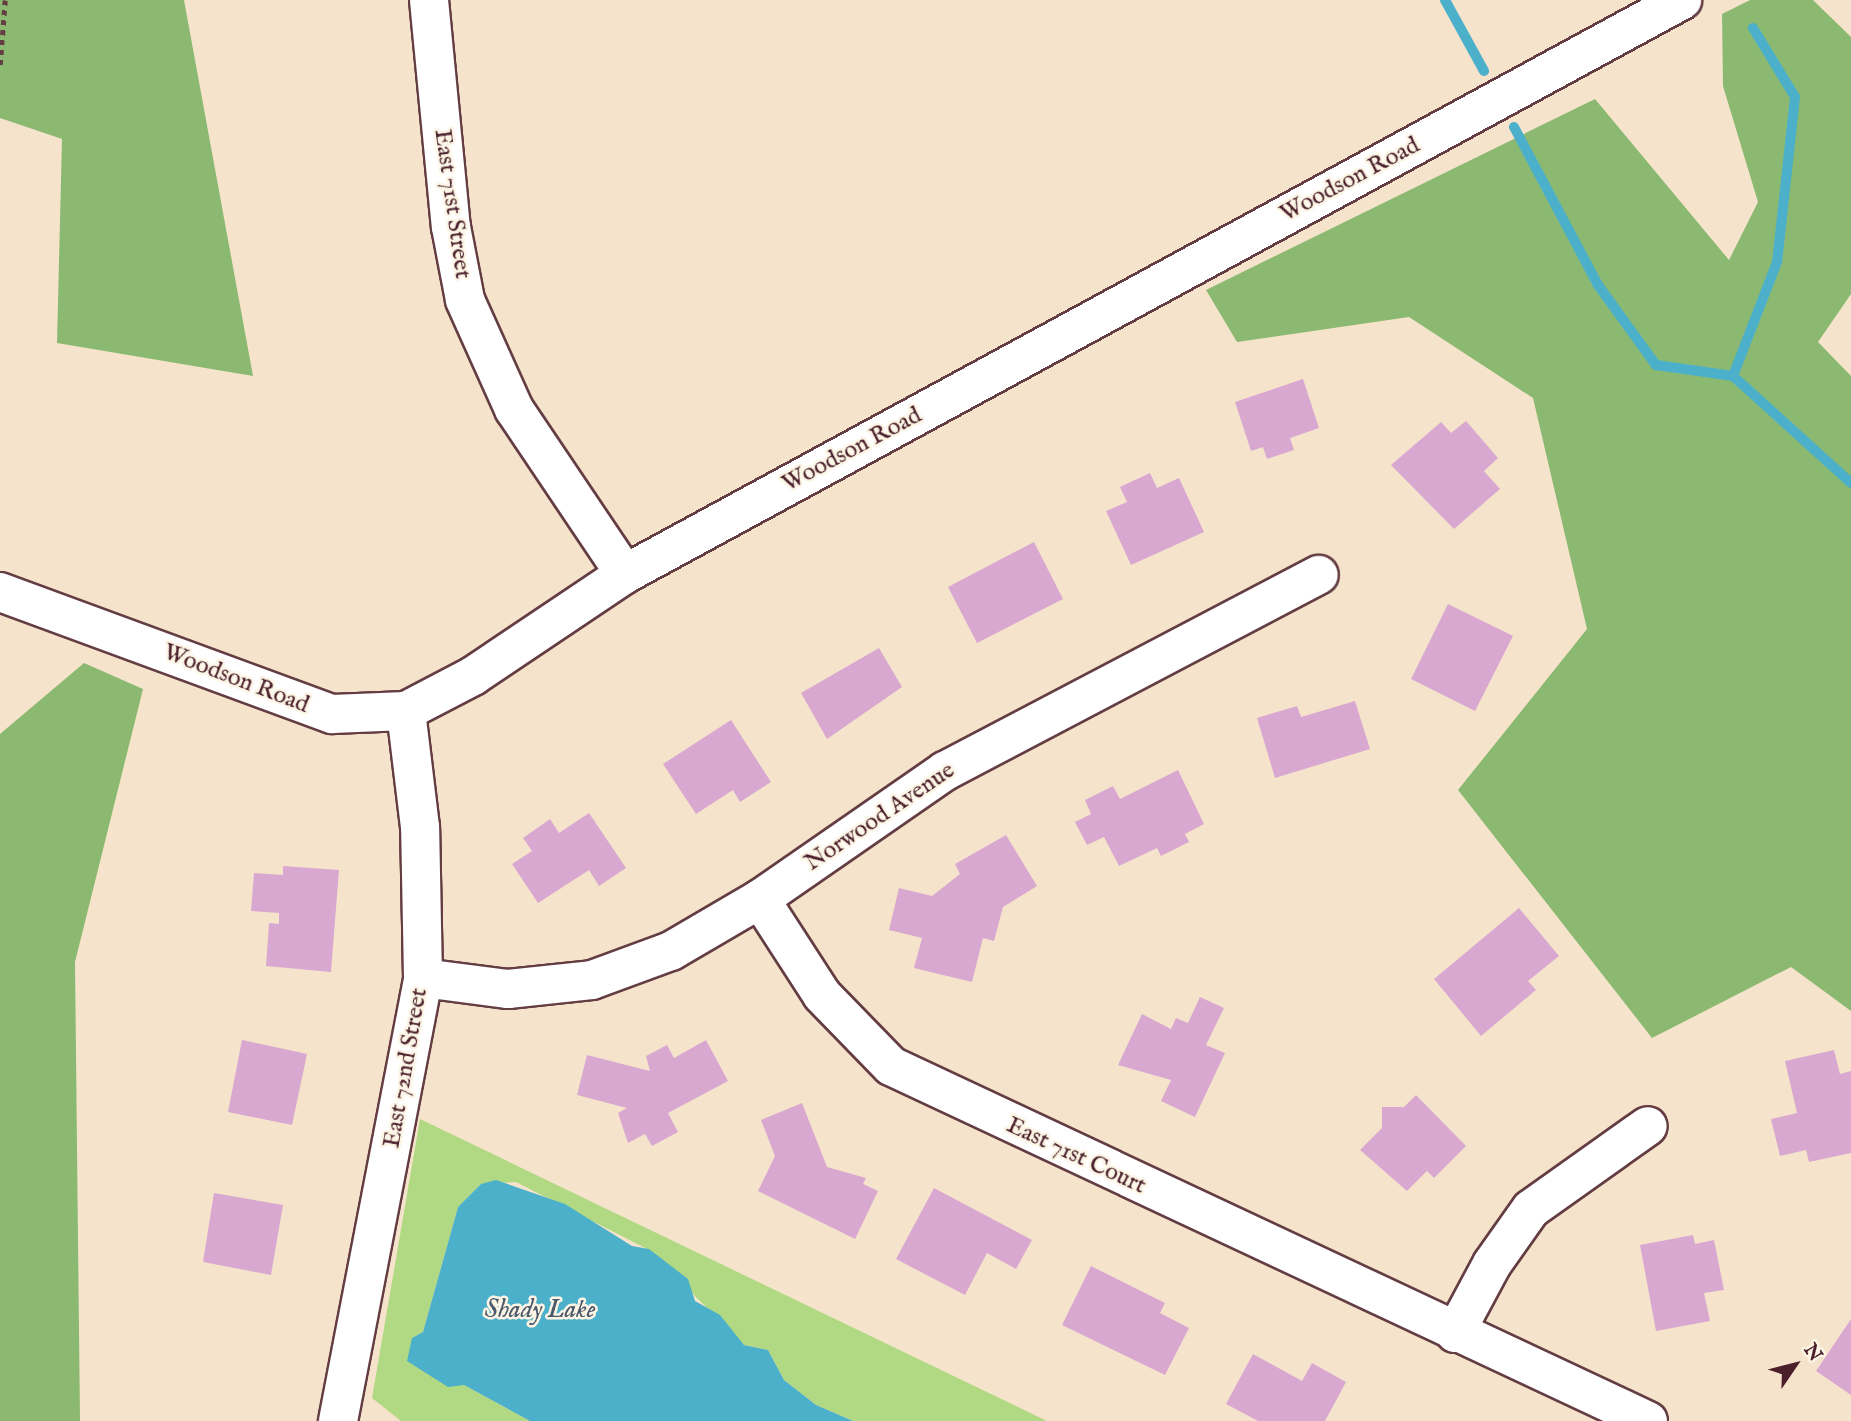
<!DOCTYPE html>
<style>
body{margin:0}
#map{position:relative;width:1851px;height:1421px;overflow:hidden;background:#f5e4cb;font-family:"IM FELL English",serif}
div>[style]{position:absolute}
.green>*{inset:0;background:#b1d983}
.forest>*{inset:0;background:#8cb971}
.water>*{inset:0;background:#4cb0cb}
.stream>*{height:10px;margin:-5px;padding:0 5px;transform-origin:5px;border-radius:5px;background:#4cb0cb}
.building>*{inset:0;background:#d9a8d1}
.path>*{height:4.5px;margin-top:-2.25px;transform-origin:0;background:repeating-linear-gradient(90deg,#643d43 0 5px,transparent 0 10px)}
.roads{filter:drop-shadow(2px 0 #643d43) drop-shadow(-2px 0 #643d43) drop-shadow(0 2px #643d43) drop-shadow(0 -2px #643d43)}
.street>*{height:38px;margin:-19px;padding:0 19px;transform-origin:19px;border-radius:19px;background:#fff}
.secondary>*{height:38px;margin:-19px;padding:0 19px;transform-origin:19px;border-radius:19px;background:#fff}
span{translate:-50% -50%;white-space:nowrap;text-align:center;line-height:1.15;-webkit-text-stroke:5px #fcf5e5;paint-order:stroke}
.street-label{font-size:24px;color:#4a1f2b}
.water-label{font-size:26px;color:#4b596b;font-style:italic}
.north{position:absolute;left:1760px;top:1330px;width:70px;height:70px;-webkit-text-stroke:5px #fcf5e5;paint-order:stroke;rotate:55deg;font-size:19px;font-weight:700;line-height:28px;text-align:center;color:#4a1f2b}
.north::after{content:'';display:block;margin:auto;width:24px;height:32px;background:#4a1f2b;clip-path:polygon(50% 0,100% 100%,50% 72%,0 100%)}
</style>
<div id="map">
<div class="green">
<div style="clip-path:polygon(420px 1119px,1047px 1421px,853px 1421px,816px 1405px,784px 1380px,768px 1350px,744px 1345px,649px 1250px,516px 1182px,481px 1184px,458px 1207px,423px 1332px,412px 1338px,464px 1385px,530px 1421px,401px 1421px,372px 1398px)"></div>
</div>
<div class="forest">
<div style="clip-path:polygon(0 0,184px 0,253px 376px,57px 343px,62px 139px,0 118px)"></div>
<div style="clip-path:polygon(1750px 0,1813px 0,1851px 37px,1851px 294px,1818px 342px,1851px 376px,1851px 1011px,1791px 967px,1652px 1038px,1458px 790px,1587px 629px,1533px 398px,1409px 317px,1237px 342px,1206px 290px,1595px 99px,1729px 260px,1758px 202px,1723px 86px,1722px 14px)"></div>
<div style="clip-path:polygon(84px 663px,143px 689px,75px 962px,80px 1421px,0 1421px,0 734px)"></div>
</div>
<div class="water">
<div style="clip-path:polygon(496px 1180px,565px 1204px,632px 1246px,649px 1249px,688px 1279px,695px 1301px,720px 1315px,744px 1345px,768px 1350px,784px 1380px,816px 1405px,853px 1421px,530px 1421px,464px 1385px,448px 1387px,407px 1361px,412px 1338px,423px 1332px,458px 1207px,481px 1184px)"></div>
</div>
<div class="stream">
<div style="left:1445px;top:0;width:81px;rotate:61.2deg"></div>
<div style="left:1753px;top:28px;width:81px;rotate:58.7deg"></div>
<div style="left:1795px;top:97px;width:166px;rotate:96.2deg"></div>
<div style="left:1777px;top:262px;width:122px;rotate:111.1deg"></div>
<div style="left:1733px;top:376px;width:159px;rotate:42.2deg"></div>
<div style="left:1514px;top:127px;width:179px;rotate:62deg"></div>
<div style="left:1598px;top:285px;width:99px;rotate:54.1deg"></div>
<div style="left:1656px;top:365px;width:78px;rotate:8.1deg"></div>
</div>
<div class="building">
<div style="clip-path:polygon(1303px 379px,1319px 428px,1290px 438px,1294px 450px,1267px 459px,1263px 447px,1251px 451px,1235px 402px)"></div>
<div style="clip-path:polygon(1466px 421px,1498px 458px,1484px 471px,1500px 489px,1454px 529px,1391px 465px,1441px 422px,1451px 433px)"></div>
<div style="clip-path:polygon(1150px 473px,1157px 488px,1179px 478px,1204px 532px,1131px 565px,1106px 511px,1127px 502px,1120px 487px)"></div>
<div style="clip-path:polygon(1034px 542px,1063px 599px,977px 643px,948px 587px)"></div>
<div style="clip-path:polygon(1448px 604px,1513px 636px,1475px 711px,1411px 679px)"></div>
<div style="clip-path:polygon(879px 648px,902px 687px,827px 739px,801px 693px)"></div>
<div style="clip-path:polygon(1355px 701px,1370px 749px,1275px 778px,1257px 718px,1297px 706px,1301px 717px)"></div>
<div style="clip-path:polygon(731px 720px,771px 782px,740px 802px,733px 790px,696px 814px,663px 764px)"></div>
<div style="clip-path:polygon(1178px 770px,1204px 824px,1185px 834px,1189px 842px,1161px 856px,1157px 848px,1119px 866px,1104px 837px,1087px 845px,1075px 822px,1091px 814px,1085px 800px,1113px 786px,1120px 799px)"></div>
<div style="clip-path:polygon(589px 813px,626px 868px,599px 886px,589px 870px,538px 903px,512px 864px,532px 851px,523px 838px,550px 819px,559px 833px)"></div>
<div style="clip-path:polygon(1006px 835px,1037px 886px,1003px 907px,994px 941px,983px 938px,972px 982px,914px 968px,922px 938px,889px 930px,899px 888px,932px 896px,960px 874px,955px 864px)"></div>
<div style="clip-path:polygon(283px 866px,339px 870px,331px 972px,266px 966px,269px 923px,279px 924px,279px 913px,251px 911px,254px 873px,283px 875px)"></div>
<div style="clip-path:polygon(1519px 908px,1559px 956px,1528px 981px,1536px 990px,1481px 1036px,1434px 979px)"></div>
<div style="clip-path:polygon(1200px 997px,1224px 1008px,1206px 1045px,1225px 1053px,1195px 1117px,1161px 1101px,1171px 1080px,1118px 1065px,1142px 1014px,1171px 1029px,1176px 1018px,1188px 1023px)"></div>
<div style="clip-path:polygon(242px 1040px,307px 1054px,292px 1125px,228px 1112px)"></div>
<div style="clip-path:polygon(706px 1040px,728px 1081px,668px 1113px,678px 1132px,652px 1146px,645px 1134px,628px 1143px,618px 1113px,627px 1108px,577px 1095px,587px 1055px,650px 1071px,646px 1056px,667px 1045px,674px 1058px)"></div>
<div style="clip-path:polygon(1834px 1050px,1840px 1074px,1851px 1071px,1851px 1153px,1809px 1162px,1806px 1150px,1780px 1156px,1771px 1119px,1797px 1113px,1785px 1061px)"></div>
<div style="clip-path:polygon(1416px 1095px,1466px 1146px,1434px 1178px,1427px 1171px,1407px 1191px,1360px 1150px,1382px 1128px,1382px 1107px,1404px 1107px)"></div>
<div style="clip-path:polygon(802px 1103px,827px 1167px,866px 1178px,863px 1184px,878px 1191px,855px 1239px,758px 1191px,775px 1156px,761px 1120px)"></div>
<div style="clip-path:polygon(934px 1188px,1032px 1240px,1016px 1269px,987px 1253px,965px 1295px,896px 1259px)"></div>
<div style="clip-path:polygon(214px 1193px,283px 1205px,271px 1275px,203px 1262px)"></div>
<div style="clip-path:polygon(1693px 1235px,1695px 1244px,1714px 1240px,1724px 1290px,1704px 1293px,1710px 1321px,1656px 1331px,1640px 1245px)"></div>
<div style="clip-path:polygon(1091px 1266px,1165px 1303px,1160px 1313px,1189px 1328px,1165px 1375px,1062px 1325px)"></div>
<div style="clip-path:polygon(1851px 1319px,1851px 1395px,1816px 1371px)"></div>
<div style="clip-path:polygon(1253px 1354px,1302px 1381px,1312px 1363px,1346px 1382px,1325px 1421px,1258px 1421px,1226px 1404px)"></div>
</div>
<div class="path">
<div style="left:0;top:65px;width:65px;rotate:-85.6deg"></div>
</div>
<div class="roads">
<div class="street">
<div style="left:429px;top:0;width:228px;rotate:84.5deg"></div>
<div style="left:451px;top:227px;width:74px;rotate:79.1deg"></div>
<div style="left:465px;top:300px;width:120px;rotate:65.8deg"></div>
<div style="left:514px;top:409px;width:199px;rotate:56.1deg"></div>
<div style="left:760px;top:899px;width:114px;rotate:57.1deg"></div>
<div style="left:822px;top:995px;width:99px;rotate:45.8deg"></div>
<div style="left:891px;top:1066px;width:836px;rotate:25.12deg"></div>
<div style="left:423px;top:978px;width:86px;rotate:7.4deg"></div>
<div style="left:508px;top:989px;width:84px;rotate:-6.1deg"></div>
<div style="left:592px;top:980px;width:84px;rotate:-20.2deg"></div>
<div style="left:671px;top:951px;width:103px;rotate:-30.3deg"></div>
<div style="left:760px;top:899px;width:225px;rotate:-34.7deg"></div>
<div style="left:945px;top:771px;width:422px;rotate:-27.7deg"></div>
<div style="left:1455px;top:1333px;width:78px;rotate:-61.8deg"></div>
<div style="left:1492px;top:1264px;width:67px;rotate:-54.7deg"></div>
<div style="left:1531px;top:1209px;width:143px;rotate:-35.4deg"></div>
<div style="left:338px;top:1421px;width:451px;rotate:-79.1deg"></div>
<div style="left:423px;top:978px;width:151px;rotate:-91.1deg"></div>
<div style="left:420px;top:827px;width:117px;rotate:-96.9deg"></div>
</div>
<div class="secondary">
<div style="left:0;top:592px;width:354px;rotate:20.2deg"></div>
<div style="left:332px;top:714px;width:74px;rotate:-2.3deg"></div>
<div style="left:406px;top:711px;width:76px;rotate:-27.6deg"></div>
<div style="left:473px;top:676px;width:183px;rotate:-33.9deg"></div>
<div style="left:625px;top:574px;width:1203px;rotate:-28.5deg"></div>
</div>
</div>
<div class="street-label">
<span style="left:1350px;top:180px;rotate:-28deg">Woodson Road</span>
<span style="left:452px;top:204px;rotate:82deg">East 71st Street</span>
<span style="left:852px;top:450px;rotate:-28deg">Woodson Road</span>
<span style="left:236px;top:679px;rotate:21deg">Woodson Road</span>
<span style="left:880px;top:817px;rotate:-34deg">Norwood Avenue</span>
<span style="left:406px;top:1068px;rotate:-80deg">East 72nd Street</span>
<span style="left:1076px;top:1156px;rotate:25deg">East 71st Court</span>
</div>
<div class="water-label">
<span style="left:540px;top:1310px">Shady Lake</span>
</div>
<div class="north">N</div>
</div>
